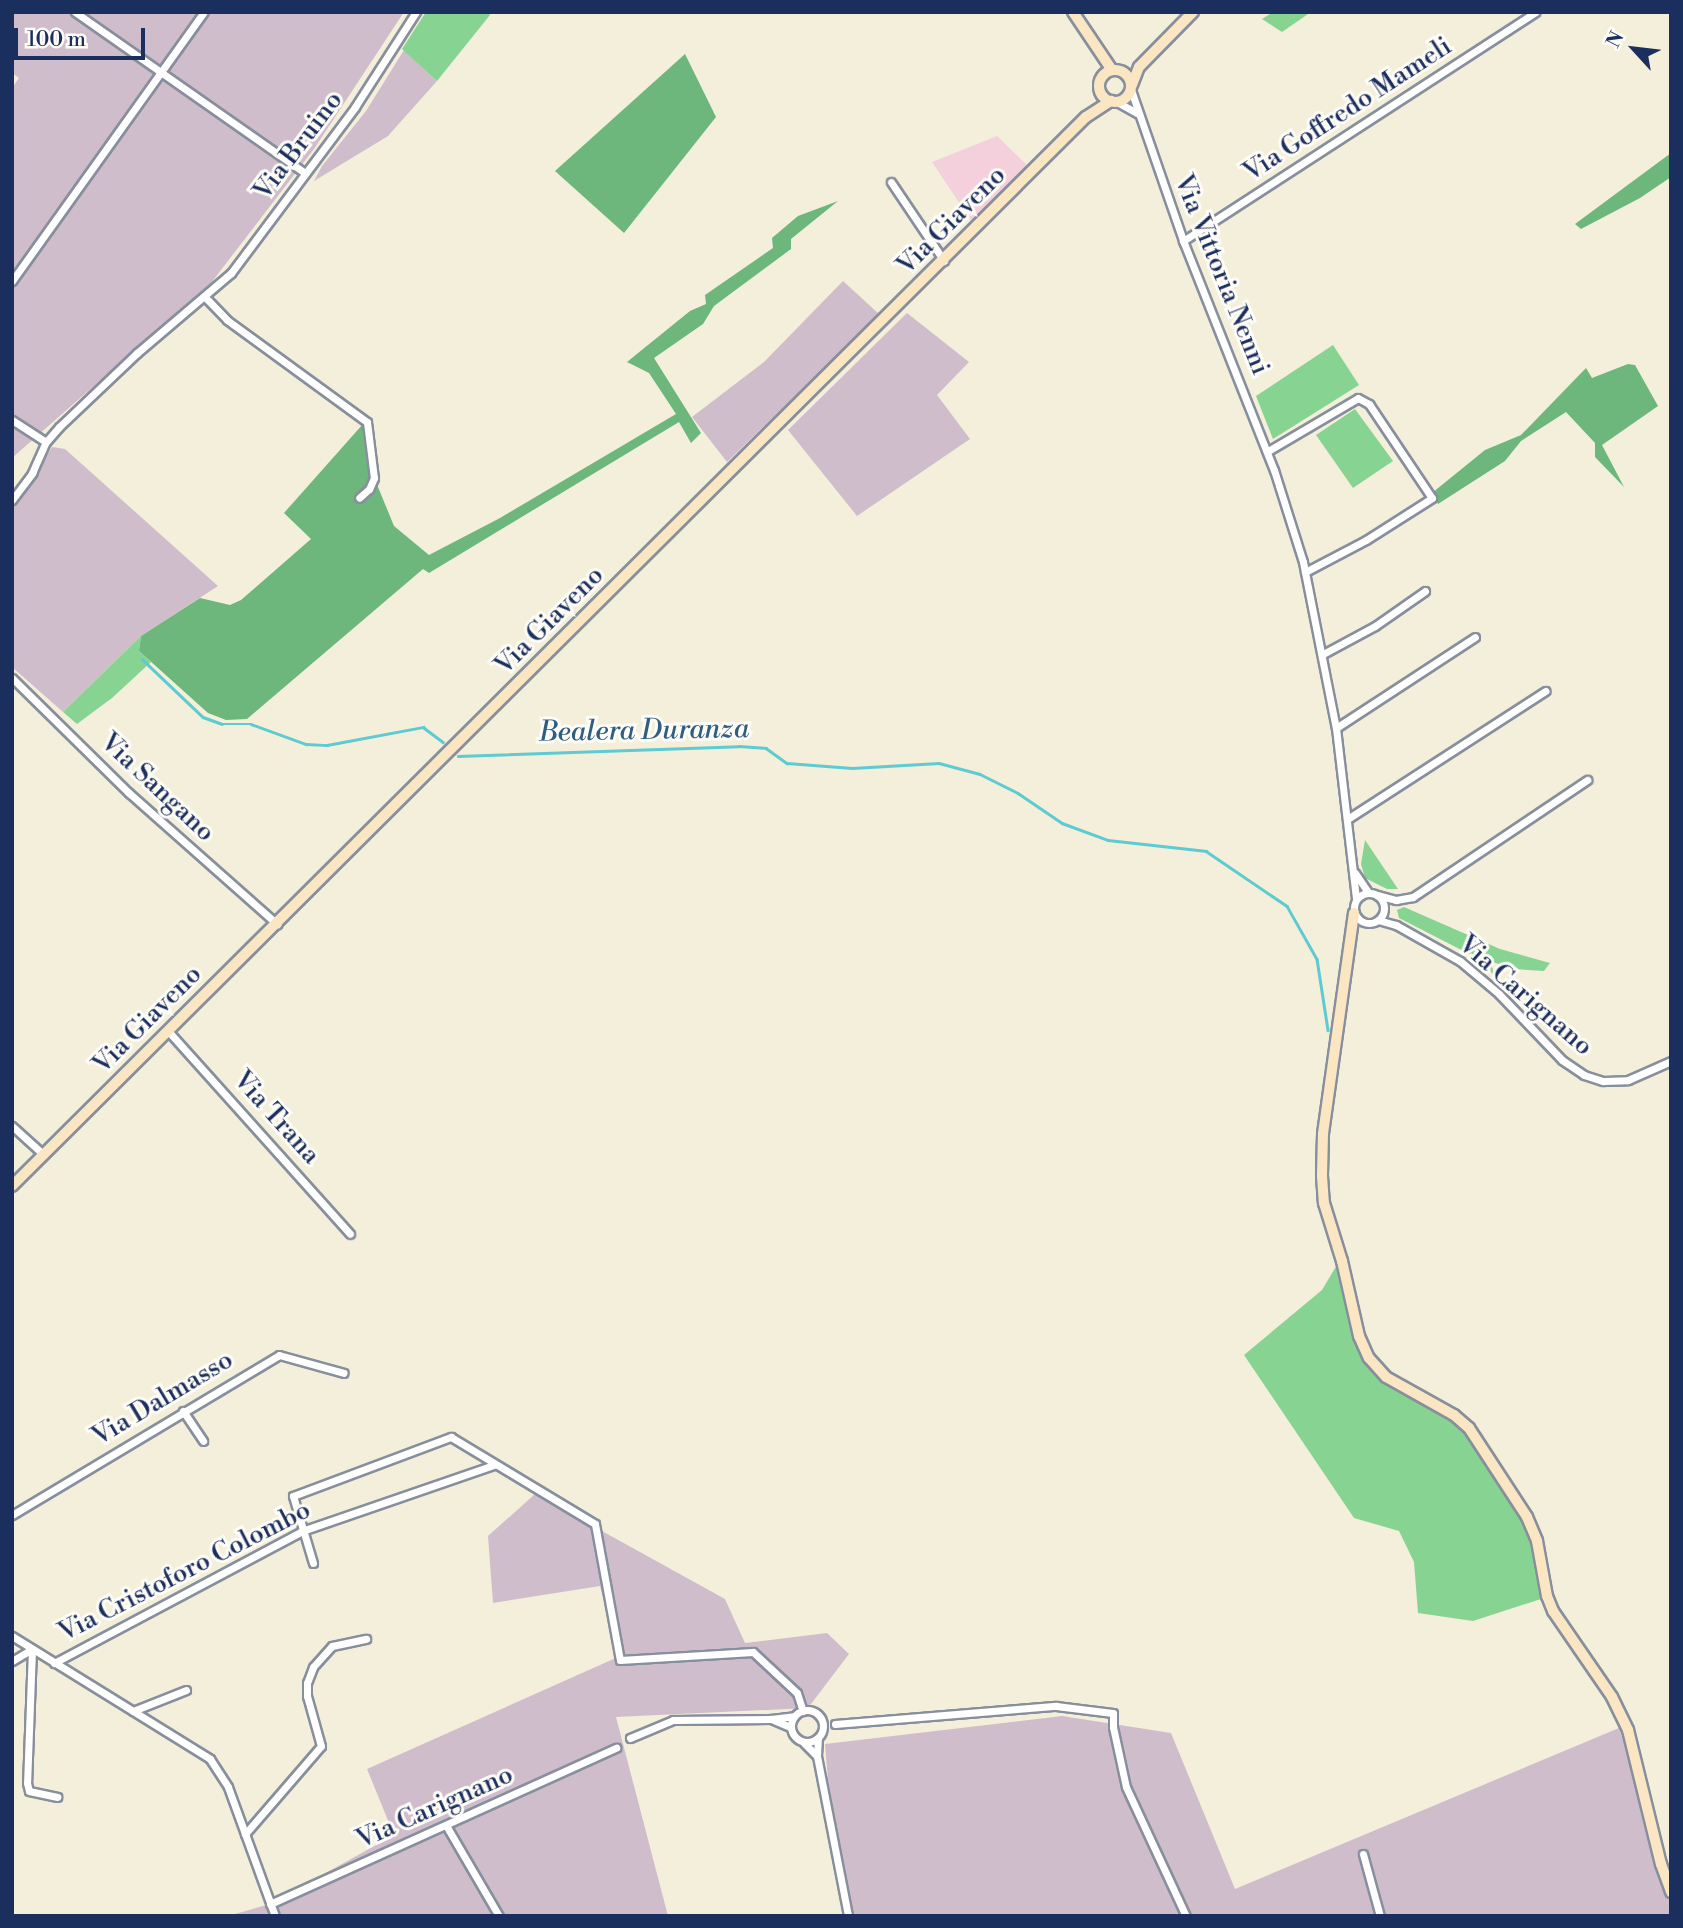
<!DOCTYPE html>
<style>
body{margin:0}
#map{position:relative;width:1683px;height:1928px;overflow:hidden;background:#f3efdb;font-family:"Libre Bodoni",serif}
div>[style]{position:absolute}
.built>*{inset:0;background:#f4cfdc}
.industrial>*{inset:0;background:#d0bdcc}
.green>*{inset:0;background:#87d492}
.forest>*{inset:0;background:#6db67c}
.stream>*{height:2.5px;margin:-1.25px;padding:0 1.25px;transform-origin:1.25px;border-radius:1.25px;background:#5dcbd1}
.roads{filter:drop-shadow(2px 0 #878f9c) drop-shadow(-2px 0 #878f9c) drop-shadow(0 2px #878f9c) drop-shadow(0 -2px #878f9c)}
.street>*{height:7px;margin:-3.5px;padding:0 3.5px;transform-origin:3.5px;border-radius:3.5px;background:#fff}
.street>.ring{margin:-3.5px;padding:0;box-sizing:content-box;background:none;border:7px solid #fff;border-radius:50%}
.secondary>*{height:10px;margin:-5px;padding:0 5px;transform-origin:5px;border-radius:5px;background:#fbe6c3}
.secondary>.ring{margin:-5px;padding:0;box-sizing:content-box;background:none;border:10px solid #fbe6c3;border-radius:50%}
span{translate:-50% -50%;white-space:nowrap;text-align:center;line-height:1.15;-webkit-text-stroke:6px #fdfcf7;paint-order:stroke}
.street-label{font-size:26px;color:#1b2f5e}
.water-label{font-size:28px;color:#2f5e80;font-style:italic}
.frame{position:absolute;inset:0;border:14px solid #1b2f5e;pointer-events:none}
.north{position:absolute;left:1599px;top:14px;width:70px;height:70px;-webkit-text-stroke:5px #fdfcf7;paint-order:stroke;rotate:297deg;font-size:19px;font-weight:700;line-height:28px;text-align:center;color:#1b2f5e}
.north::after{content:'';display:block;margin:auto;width:24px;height:32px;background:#1b2f5e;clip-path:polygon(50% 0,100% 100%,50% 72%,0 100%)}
.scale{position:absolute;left:14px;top:28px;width:131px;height:32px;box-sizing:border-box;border:4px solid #1b2f5e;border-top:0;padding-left:9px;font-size:21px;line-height:24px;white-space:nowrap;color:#1b2f5e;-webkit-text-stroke:5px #fdfcf7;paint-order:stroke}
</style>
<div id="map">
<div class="built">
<div style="clip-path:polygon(997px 136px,1029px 167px,972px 222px,932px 162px)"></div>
</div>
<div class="industrial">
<div style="clip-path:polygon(12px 12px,404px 12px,314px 149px,211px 283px,12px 458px,12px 88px,19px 78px,12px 73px)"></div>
<div style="clip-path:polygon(404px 50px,437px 81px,388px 136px,314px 181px,322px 166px,366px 111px)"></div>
<div style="clip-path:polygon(843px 281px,879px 314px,727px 462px,692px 417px,764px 362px)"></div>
<div style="clip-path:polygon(907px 313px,969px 362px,937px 395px,970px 439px,857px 516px,788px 430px)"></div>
<div style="clip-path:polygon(52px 447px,65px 449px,218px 586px,141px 636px,63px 712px,12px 667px,12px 509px)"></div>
<div style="clip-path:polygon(535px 1494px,725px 1599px,745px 1643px,827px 1633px,849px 1654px,808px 1708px,616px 1717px,668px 1916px,228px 1916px,270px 1904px,394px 1835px,367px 1769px,618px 1657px,600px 1586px,493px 1603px,488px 1536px)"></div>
<div style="clip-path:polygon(1062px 1716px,1171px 1733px,1235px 1889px,1619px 1728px,1671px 1885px,1671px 1916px,853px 1916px,828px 1780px,825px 1744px)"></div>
</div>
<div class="green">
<div style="clip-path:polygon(426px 12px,488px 12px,490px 15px,437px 81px,402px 49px)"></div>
<div style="clip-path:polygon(1273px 12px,1311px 12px,1282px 32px,1262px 19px)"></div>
<div style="clip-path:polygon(1333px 345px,1359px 385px,1273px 439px,1256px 396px)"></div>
<div style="clip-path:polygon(1355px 409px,1393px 461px,1353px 488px,1316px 435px)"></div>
<div style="clip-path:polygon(141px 636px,139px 651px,151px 662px,112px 698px,77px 724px,63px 712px)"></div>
<div style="clip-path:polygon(1365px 840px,1398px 889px,1387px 889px,1365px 878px,1361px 864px)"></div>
<div style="clip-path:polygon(1404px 907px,1500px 949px,1550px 963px,1544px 971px,1513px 969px,1490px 961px,1495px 976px,1475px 957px,1399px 918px,1397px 910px)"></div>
<div style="clip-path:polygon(1338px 1263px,1357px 1348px,1377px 1377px,1458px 1424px,1479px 1448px,1517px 1505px,1536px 1553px,1541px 1599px,1473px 1621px,1418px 1613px,1414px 1562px,1399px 1531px,1354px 1518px,1244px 1355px,1322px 1290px)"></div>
</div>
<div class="forest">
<div style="clip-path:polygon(685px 54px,716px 117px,624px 233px,555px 171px)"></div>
<div style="clip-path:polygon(1671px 153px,1671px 177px,1640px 198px,1581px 229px,1575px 224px)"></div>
<div style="clip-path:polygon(838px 201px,791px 239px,791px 249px,714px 306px,703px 324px,654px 358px,701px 433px,691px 443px,679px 422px,429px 573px,423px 569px,247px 719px,226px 720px,208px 713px,139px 651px,141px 636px,200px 598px,230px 605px,241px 600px,311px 539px,284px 513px,363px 424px,366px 429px,371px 479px,378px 487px,394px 526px,429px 555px,500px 518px,676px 414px,649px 373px,627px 362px,690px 311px,706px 304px,705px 295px,773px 248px,772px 238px,798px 216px)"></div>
<div style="clip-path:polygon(1628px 364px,1635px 365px,1658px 406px,1602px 445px,1624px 487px,1595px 457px,1595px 443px,1566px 412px,1521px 441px,1505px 461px,1438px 504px,1432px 493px,1485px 450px,1521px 435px,1586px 368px,1592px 378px)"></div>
</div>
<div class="stream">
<div style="left:142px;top:659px;width:84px;rotate:43.6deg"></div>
<div style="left:203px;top:717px;width:20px;rotate:20deg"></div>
<div style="left:222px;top:724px;width:29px"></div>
<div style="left:251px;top:724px;width:59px;rotate:20deg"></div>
<div style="left:306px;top:744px;width:21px;rotate:3deg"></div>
<div style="left:327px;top:745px;width:98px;rotate:-10.6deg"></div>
<div style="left:423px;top:727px;width:25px;rotate:37deg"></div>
<div style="left:458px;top:756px;width:281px;rotate:-2deg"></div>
<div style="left:739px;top:746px;width:27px;rotate:4deg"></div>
<div style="left:766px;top:748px;width:26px;rotate:36deg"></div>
<div style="left:787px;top:763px;width:65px;rotate:4.4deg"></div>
<div style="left:852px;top:768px;width:87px;rotate:-3.3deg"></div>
<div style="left:939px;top:763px;width:42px;rotate:15deg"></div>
<div style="left:980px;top:774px;width:42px;rotate:26.6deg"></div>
<div style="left:1018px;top:793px;width:53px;rotate:34.3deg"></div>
<div style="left:1062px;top:823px;width:49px;rotate:20.3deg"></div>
<div style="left:1108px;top:840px;width:99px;rotate:6.4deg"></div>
<div style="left:1206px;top:851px;width:98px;rotate:34.2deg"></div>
<div style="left:1287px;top:906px;width:61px;rotate:60.5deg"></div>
<div style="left:1317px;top:959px;width:72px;rotate:81.2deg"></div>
</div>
<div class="roads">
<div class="street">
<div style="left:75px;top:12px;width:281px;rotate:35deg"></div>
<div style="left:1131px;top:90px;width:162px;rotate:70.9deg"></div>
<div style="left:1184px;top:243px;width:244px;rotate:68.4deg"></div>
<div style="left:1274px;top:470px;width:96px;rotate:72.5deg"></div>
<div style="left:1303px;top:562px;width:169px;rotate:78.8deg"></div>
<div style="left:1336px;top:728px;width:172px;rotate:83.3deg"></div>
<div style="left:1117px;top:102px;width:23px;rotate:29deg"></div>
<div style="left:891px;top:182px;width:95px;rotate:56.1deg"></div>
<div style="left:1183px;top:241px;width:420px;rotate:-33deg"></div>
<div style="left:12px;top:281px;width:330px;rotate:-54.5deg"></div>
<div style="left:206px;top:298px;width:30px;rotate:46deg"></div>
<div style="left:227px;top:320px;width:173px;rotate:36.1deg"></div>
<div style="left:367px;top:422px;width:56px;rotate:82.9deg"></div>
<div style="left:374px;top:478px;width:12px;rotate:114deg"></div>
<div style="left:369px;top:489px;width:13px;rotate:138deg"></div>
<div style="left:12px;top:420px;width:40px;rotate:32.9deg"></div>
<div style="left:1268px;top:451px;width:104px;rotate:-30.5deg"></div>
<div style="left:1358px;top:398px;width:13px;rotate:29deg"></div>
<div style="left:1369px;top:404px;width:113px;rotate:56.2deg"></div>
<div style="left:1432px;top:498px;width:78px;rotate:147.5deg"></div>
<div style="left:1366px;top:540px;width:69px;rotate:152.3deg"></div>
<div style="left:12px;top:500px;width:34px;rotate:-53deg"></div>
<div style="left:32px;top:473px;width:34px;rotate:-66deg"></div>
<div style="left:46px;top:442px;width:20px;rotate:-49deg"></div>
<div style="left:59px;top:427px;width:108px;rotate:-43.5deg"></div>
<div style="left:137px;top:353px;width:123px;rotate:-40.4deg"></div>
<div style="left:231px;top:273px;width:207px;rotate:-53.2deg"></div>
<div style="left:355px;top:107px;width:113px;rotate:-57.3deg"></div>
<div style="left:1323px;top:654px;width:59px;rotate:-28.3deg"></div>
<div style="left:1375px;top:626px;width:61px;rotate:-35deg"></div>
<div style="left:12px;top:678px;width:164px;rotate:44.5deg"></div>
<div style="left:129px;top:793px;width:198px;rotate:41.5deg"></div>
<div style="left:1336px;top:728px;width:166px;rotate:-33.2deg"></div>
<div style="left:1349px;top:818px;width:234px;rotate:-32.9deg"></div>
<div style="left:1355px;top:873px;width:23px;rotate:56deg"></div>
<div class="ring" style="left:1354px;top:893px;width:23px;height:23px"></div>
<div style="left:1377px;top:895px;width:20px;rotate:15deg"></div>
<div style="left:1396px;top:900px;width:17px;rotate:-10deg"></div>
<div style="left:1413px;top:897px;width:210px;rotate:-33.9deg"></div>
<div style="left:1378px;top:920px;width:19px;rotate:16deg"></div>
<div style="left:1396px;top:925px;width:73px;rotate:29.4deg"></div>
<div style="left:1460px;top:961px;width:51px;rotate:40.2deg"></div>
<div style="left:1499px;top:994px;width:91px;rotate:46.3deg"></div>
<div style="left:1562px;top:1060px;width:27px;rotate:34deg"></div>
<div style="left:1584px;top:1075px;width:20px;rotate:18deg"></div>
<div style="left:1603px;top:1081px;width:25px;rotate:-2deg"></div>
<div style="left:1628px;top:1080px;width:47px;rotate:-23.8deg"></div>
<div style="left:169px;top:1032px;width:271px;rotate:48.1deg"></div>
<div style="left:12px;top:1126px;width:43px;rotate:42.2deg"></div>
<div style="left:183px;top:1411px;width:36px;rotate:56deg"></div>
<div style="left:12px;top:1515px;width:311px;rotate:-30.9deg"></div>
<div style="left:279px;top:1355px;width:67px;rotate:15.5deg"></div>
<div style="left:313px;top:1563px;width:70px;rotate:-106.6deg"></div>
<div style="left:293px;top:1496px;width:169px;rotate:-20.5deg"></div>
<div style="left:451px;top:1437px;width:168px;rotate:31.1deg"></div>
<div style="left:595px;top:1524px;width:138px;rotate:79.6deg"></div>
<div style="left:620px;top:1660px;width:133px;rotate:-3.4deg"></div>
<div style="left:753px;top:1652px;width:60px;rotate:43deg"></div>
<div style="left:797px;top:1693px;width:19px;rotate:72deg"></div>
<div style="left:12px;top:1636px;width:233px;rotate:31.8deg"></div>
<div style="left:210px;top:1759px;width:33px;rotate:57deg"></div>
<div style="left:228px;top:1787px;width:137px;rotate:70deg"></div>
<div style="left:32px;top:1649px;width:134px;rotate:92.1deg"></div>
<div style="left:27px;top:1783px;width:8px;rotate:76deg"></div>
<div style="left:29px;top:1791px;width:29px;rotate:12deg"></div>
<div style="left:12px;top:1661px;width:23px;rotate:-31deg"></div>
<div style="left:54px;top:1663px;width:281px;rotate:-28deg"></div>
<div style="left:302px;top:1531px;width:203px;rotate:-19deg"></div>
<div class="ring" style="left:791px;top:1710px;width:25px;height:25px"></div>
<div style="left:133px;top:1711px;width:57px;rotate:-21.6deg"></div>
<div style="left:835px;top:1724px;width:222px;rotate:-4.7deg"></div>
<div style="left:1056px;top:1706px;width:57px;rotate:7deg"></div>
<div style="left:1113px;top:1713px;width:14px;rotate:90deg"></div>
<div style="left:1113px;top:1727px;width:61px;rotate:77.8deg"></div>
<div style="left:1126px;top:1787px;width:142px;rotate:65.1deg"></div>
<div style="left:790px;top:1727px;width:21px;rotate:-157deg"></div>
<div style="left:771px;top:1719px;width:23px;rotate:-7deg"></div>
<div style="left:630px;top:1738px;width:47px;rotate:-22.7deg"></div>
<div style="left:673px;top:1720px;width:98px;rotate:-0.6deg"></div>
<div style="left:804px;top:1743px;width:18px;rotate:45deg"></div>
<div style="left:817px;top:1756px;width:18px;rotate:-87deg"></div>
<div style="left:817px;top:1756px;width:163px;rotate:79deg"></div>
<div style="left:447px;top:1827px;width:103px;rotate:59.7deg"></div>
<div style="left:245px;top:1834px;width:116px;rotate:-49.2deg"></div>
<div style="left:321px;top:1746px;width:52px;rotate:-105.6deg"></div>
<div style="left:307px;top:1696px;width:13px;rotate:-90deg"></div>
<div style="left:307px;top:1683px;width:17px;rotate:-69deg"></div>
<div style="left:313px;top:1667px;width:28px;rotate:-48deg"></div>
<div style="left:332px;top:1646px;width:35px;rotate:-12deg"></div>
<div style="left:1363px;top:1854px;width:64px;rotate:74.7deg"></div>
<div style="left:270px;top:1904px;width:380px;rotate:-24.3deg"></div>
</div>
<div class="secondary">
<div style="left:1073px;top:12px;width:70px;rotate:56.1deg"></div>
<div class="ring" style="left:1099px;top:70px;width:22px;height:22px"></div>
<div style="left:1132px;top:85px;width:19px;rotate:-69deg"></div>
<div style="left:1139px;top:67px;width:77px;rotate:-45.5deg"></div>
<div style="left:1354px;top:913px;width:223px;rotate:98deg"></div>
<div style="left:1323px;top:1134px;width:42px;rotate:91.4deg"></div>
<div style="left:1322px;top:1176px;width:27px;rotate:86deg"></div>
<div style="left:1324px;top:1203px;width:61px;rotate:72.8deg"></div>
<div style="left:1342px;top:1261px;width:77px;rotate:77.2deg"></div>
<div style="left:1359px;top:1336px;width:24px;rotate:66deg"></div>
<div style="left:1369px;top:1358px;width:25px;rotate:48deg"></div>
<div style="left:1386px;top:1377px;width:78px;rotate:29.2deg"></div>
<div style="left:1454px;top:1415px;width:20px;rotate:41deg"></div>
<div style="left:1469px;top:1428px;width:106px;rotate:56.9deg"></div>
<div style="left:1527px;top:1517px;width:26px;rotate:67deg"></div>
<div style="left:1537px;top:1541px;width:56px;rotate:79.7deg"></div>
<div style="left:1547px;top:1596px;width:16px;rotate:68deg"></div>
<div style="left:1553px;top:1611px;width:104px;rotate:55.5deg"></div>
<div style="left:1612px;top:1697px;width:37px;rotate:64deg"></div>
<div style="left:1628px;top:1730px;width:138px;rotate:76.2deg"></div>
<div style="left:1661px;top:1864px;width:30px;rotate:70deg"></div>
<div style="left:12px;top:1186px;width:1515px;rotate:-44.87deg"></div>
<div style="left:1086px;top:117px;width:30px;rotate:-33deg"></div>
</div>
</div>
<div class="street-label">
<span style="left:1348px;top:110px;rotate:-33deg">Via Goffredo Mameli</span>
<span style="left:299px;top:146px;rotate:-53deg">Via Bruino</span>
<span style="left:952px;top:221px;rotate:-45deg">Via Giaveno</span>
<span style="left:1221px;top:275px;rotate:68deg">Via Vittoria Nenni</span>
<span style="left:550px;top:621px;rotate:-45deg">Via Giaveno</span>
<span style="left:157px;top:788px;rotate:43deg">Via Sangano</span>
<span style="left:1525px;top:996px;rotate:41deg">Via Carignano</span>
<span style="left:148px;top:1020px;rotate:-45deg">Via Giaveno</span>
<span style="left:276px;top:1118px;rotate:48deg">Via Trana</span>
<span style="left:163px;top:1399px;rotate:-31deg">Via Dalmasso</span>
<span style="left:185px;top:1572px;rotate:-27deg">Via Cristoforo Colombo</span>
<span style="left:435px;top:1808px;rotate:-24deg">Via Carignano</span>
</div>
<div class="water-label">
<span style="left:644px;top:731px;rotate:-1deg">Bealera Duranza</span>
</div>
<div class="frame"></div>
<div class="north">N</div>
<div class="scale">100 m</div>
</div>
